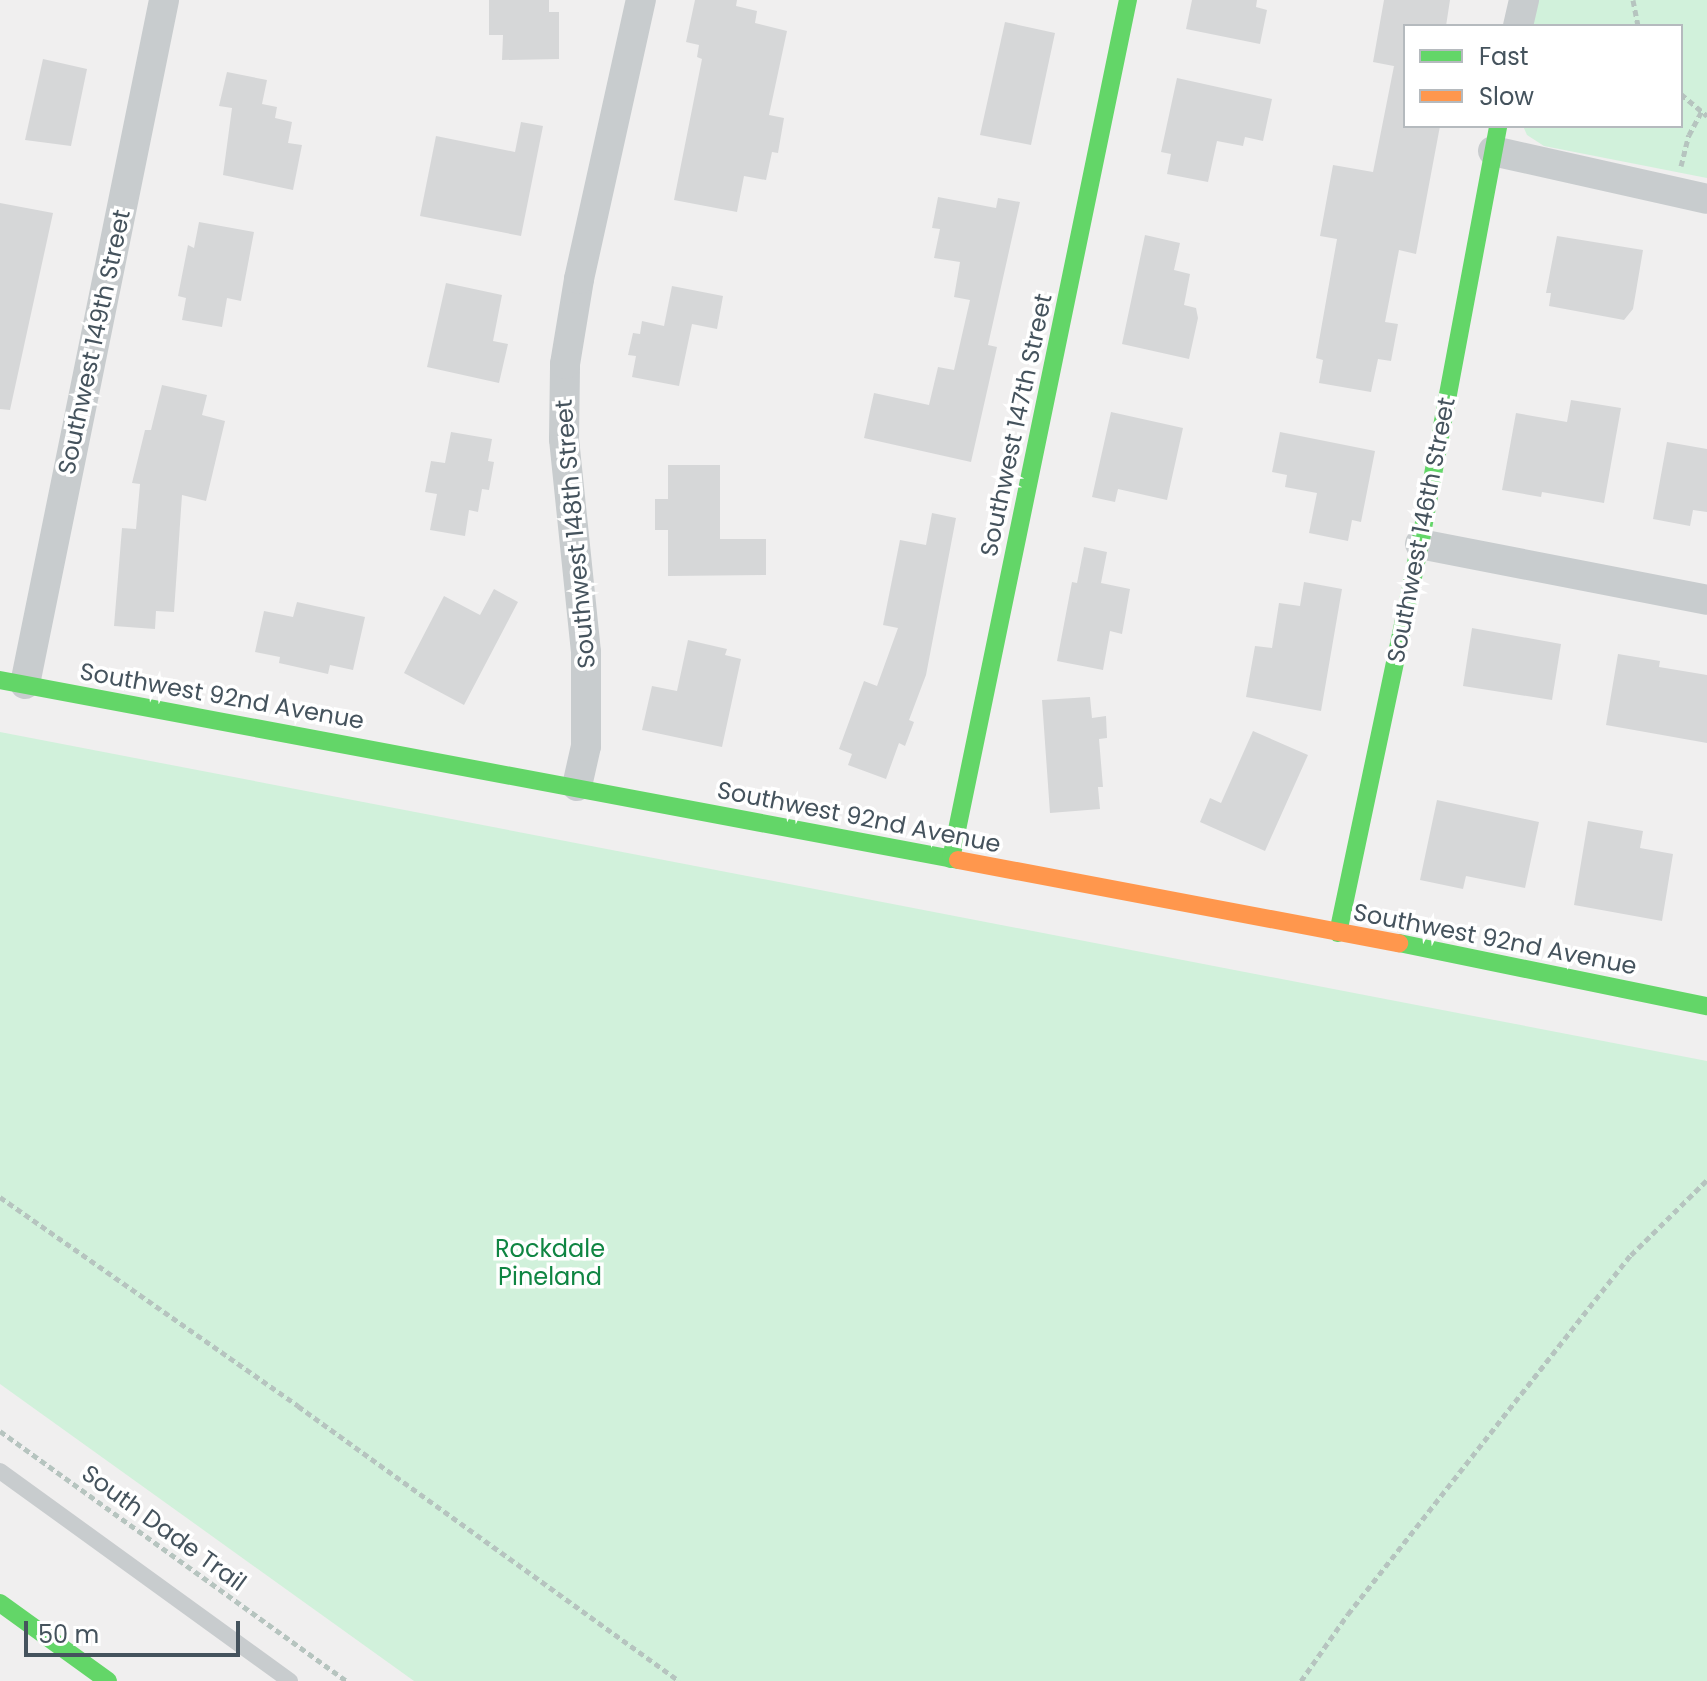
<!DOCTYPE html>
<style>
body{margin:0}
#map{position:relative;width:1707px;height:1681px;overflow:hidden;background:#f0efef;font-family:Poppins,sans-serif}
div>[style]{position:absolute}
.green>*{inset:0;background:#d1f1db}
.building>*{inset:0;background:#d6d7d8}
.path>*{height:5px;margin-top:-2.5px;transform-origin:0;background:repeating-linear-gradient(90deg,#b6c4bf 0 6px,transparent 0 10px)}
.lane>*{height:16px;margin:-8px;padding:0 8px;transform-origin:8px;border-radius:8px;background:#c8ccce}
.street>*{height:30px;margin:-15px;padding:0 15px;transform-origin:15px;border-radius:15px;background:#c8ccce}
.fast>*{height:18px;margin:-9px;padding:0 9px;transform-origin:9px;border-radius:9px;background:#63d668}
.slow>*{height:18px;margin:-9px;padding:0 9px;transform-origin:9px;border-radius:9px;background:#ff974d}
span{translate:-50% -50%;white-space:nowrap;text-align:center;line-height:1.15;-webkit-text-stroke:7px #fff;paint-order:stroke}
.street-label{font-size:24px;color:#45535d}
.park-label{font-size:24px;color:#0f8542}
.legend{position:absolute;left:1403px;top:24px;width:280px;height:104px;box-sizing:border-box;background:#fff;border:2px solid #b5babe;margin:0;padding:10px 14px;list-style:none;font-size:24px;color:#45535d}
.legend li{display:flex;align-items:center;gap:16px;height:40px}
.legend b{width:40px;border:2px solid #b5babe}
.scale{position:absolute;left:24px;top:1621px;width:216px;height:36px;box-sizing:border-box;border:4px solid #45535d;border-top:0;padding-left:10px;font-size:24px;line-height:28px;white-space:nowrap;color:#45535d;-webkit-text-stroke:6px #fff;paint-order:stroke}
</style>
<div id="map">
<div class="green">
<div style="clip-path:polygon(1538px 0,1707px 0,1707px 178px,1544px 146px,1527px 135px,1523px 126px,1681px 126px,1681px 26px,1533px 26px)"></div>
<div style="clip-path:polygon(0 732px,1707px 1061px,1707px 1681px,414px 1681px,0 1384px)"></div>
</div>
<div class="building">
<div style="clip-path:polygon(489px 0,549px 0,549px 12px,559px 12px,559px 59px,502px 60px,503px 35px,489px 35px)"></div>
<div style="clip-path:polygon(695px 0,737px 0,736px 6px,757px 11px,755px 23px,787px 31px,769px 115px,784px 118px,778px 153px,772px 152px,766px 180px,744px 176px,737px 212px,674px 200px,702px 59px,697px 57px,699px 45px,686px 42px)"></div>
<div style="clip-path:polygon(1192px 0,1257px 0,1256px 7px,1267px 10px,1260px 44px,1186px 29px)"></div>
<div style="clip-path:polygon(1384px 0,1450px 0,1446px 26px,1405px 26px,1405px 126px,1440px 126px,1416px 254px,1399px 250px,1385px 322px,1398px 324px,1391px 361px,1378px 359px,1371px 392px,1319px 383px,1323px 360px,1316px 358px,1337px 239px,1320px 236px,1333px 165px,1373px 172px,1394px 66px,1404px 68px,1373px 62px)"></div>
<div style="clip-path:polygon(1005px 22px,1055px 33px,1031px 145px,980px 135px)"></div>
<div style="clip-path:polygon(43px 59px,87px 69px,71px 146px,25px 140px)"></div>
<div style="clip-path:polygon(227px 72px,267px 80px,262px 104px,277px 107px,275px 118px,292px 122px,288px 143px,302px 145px,293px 190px,223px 175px,232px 108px,219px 106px)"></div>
<div style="clip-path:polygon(1177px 78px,1272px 99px,1263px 141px,1245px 137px,1243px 146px,1217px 141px,1208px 182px,1167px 174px,1171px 154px,1161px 152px)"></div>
<div style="clip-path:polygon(521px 122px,543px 126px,521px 236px,420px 216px,436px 136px,515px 152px)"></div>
<div style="clip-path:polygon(938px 197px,996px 208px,998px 198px,1020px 202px,988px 345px,997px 347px,971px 462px,864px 438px,874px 393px,929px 405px,938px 367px,954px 370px,970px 300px,954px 297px,960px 262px,934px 258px,940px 229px,932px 228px)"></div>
<div style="clip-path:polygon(0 203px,53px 213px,10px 410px,0 409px)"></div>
<div style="clip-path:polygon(199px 222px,254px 232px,241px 301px,227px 298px,222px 327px,182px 320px,186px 298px,178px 296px,188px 245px,194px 248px)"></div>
<div style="clip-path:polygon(1145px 235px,1180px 243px,1174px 270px,1190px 274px,1184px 305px,1196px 308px,1198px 318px,1189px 359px,1122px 344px)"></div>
<div style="clip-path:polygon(1557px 236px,1643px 250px,1633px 309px,1624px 320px,1549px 306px,1551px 293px,1546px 293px)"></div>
<div style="clip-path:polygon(446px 283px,502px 295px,493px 341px,508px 344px,499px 383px,427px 367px)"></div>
<div style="clip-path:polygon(672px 286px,723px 296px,717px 329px,692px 324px,679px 386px,632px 377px,636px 356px,628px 355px,633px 333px,640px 334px,642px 321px,664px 326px)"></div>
<div style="clip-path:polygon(162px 385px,207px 395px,202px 415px,225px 421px,206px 501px,182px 495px,174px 612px,156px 611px,155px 629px,114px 626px,122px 528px,136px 529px,140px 484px,132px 483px,145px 430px,151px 430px)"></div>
<div style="clip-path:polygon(1571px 400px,1621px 408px,1604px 503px,1542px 492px,1541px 497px,1502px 490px,1516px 413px,1567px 422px)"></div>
<div style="clip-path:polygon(1111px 412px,1183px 428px,1167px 500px,1118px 489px,1115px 502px,1092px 497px)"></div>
<div style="clip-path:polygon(451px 432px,492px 439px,488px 461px,494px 462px,489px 490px,482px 489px,478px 512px,469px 510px,465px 536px,430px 530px,437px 494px,425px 492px,431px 461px,445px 463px)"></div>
<div style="clip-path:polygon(1280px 432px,1375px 451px,1361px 522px,1352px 520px,1348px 541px,1309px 533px,1317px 493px,1285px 487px,1287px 475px,1272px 472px)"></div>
<div style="clip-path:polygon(1667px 442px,1707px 449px,1707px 512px,1693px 510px,1690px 526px,1653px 519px)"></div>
<div style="clip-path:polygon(668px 465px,720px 465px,720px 539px,766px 539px,766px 575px,668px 576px,668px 530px,655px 530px,655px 499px,668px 499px)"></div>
<div style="clip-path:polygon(932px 513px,956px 518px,926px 675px,909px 720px,914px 722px,905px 746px,899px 743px,886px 779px,848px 765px,852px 754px,839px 749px,864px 681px,877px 686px,898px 628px,883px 625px,900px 540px,926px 545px)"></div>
<div style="clip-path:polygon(1084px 547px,1107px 552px,1101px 583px,1130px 589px,1122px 634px,1110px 631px,1103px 670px,1057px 661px,1072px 582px,1077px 583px)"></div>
<div style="clip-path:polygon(1304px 582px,1342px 589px,1321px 711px,1246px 697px,1255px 646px,1272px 648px,1279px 603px,1300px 606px)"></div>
<div style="clip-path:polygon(494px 589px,518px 602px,464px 705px,404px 673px,444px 596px,480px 615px)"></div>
<div style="clip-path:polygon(297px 602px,365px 617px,353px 670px,330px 665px,328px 674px,279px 663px,280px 657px,255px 652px,264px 611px,293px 617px)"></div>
<div style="clip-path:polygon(1472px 628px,1561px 644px,1552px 700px,1463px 686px)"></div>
<div style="clip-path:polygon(688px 640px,727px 649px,725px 655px,741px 659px,722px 747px,642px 730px,652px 686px,677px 691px)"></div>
<div style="clip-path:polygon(1618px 654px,1660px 661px,1659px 667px,1707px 675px,1707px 743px,1606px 725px)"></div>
<div style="clip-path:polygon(1090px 697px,1092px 718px,1106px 716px,1107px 738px,1099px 739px,1103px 787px,1098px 787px,1100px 809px,1050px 813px,1042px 700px)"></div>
<div style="clip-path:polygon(1253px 731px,1308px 755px,1265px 851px,1200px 822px,1210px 798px,1221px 803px)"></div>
<div style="clip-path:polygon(1437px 800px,1539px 822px,1525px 888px,1466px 876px,1463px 889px,1420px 880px)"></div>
<div style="clip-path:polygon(1588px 821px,1643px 831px,1640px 848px,1673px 854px,1662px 921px,1574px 905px)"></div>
</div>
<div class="path">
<div style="left:1633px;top:0;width:26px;rotate:79deg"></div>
<div style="left:1681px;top:94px;width:34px;rotate:40deg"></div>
<div style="left:1681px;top:166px;width:32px;rotate:-76deg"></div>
<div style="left:1689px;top:135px;width:27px;rotate:-62deg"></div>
<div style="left:0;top:1197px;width:364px;rotate:35deg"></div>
<div style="left:298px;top:1406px;width:470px;rotate:35.8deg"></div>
<div style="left:0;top:1431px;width:427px;rotate:35.8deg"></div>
<div style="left:1301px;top:1681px;width:82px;rotate:-55deg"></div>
<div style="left:1348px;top:1614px;width:457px;rotate:-51.8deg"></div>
<div style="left:1631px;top:1255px;width:107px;rotate:-44.6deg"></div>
</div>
<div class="lane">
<div style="left:0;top:1471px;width:358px;rotate:35.9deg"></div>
</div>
<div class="street">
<div style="left:1518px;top:26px;width:27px;rotate:-77deg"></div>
<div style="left:1493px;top:151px;width:219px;rotate:12.6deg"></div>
<div style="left:1420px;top:544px;width:292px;rotate:11deg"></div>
<div style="left:25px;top:684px;width:698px;rotate:-78.51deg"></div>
<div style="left:577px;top:786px;width:41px;rotate:-77.3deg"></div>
<div style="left:586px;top:746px;width:94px;rotate:-90deg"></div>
<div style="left:586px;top:652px;width:214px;rotate:-95.9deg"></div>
<div style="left:564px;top:439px;width:75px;rotate:-89.2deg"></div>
<div style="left:565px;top:364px;width:86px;rotate:-80.6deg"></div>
<div style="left:579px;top:279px;width:286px;rotate:-77.5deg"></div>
</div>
<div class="fast">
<div style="left:0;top:680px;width:975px;rotate:10.64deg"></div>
<div style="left:951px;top:859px;width:877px;rotate:-78.36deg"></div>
<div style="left:1338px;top:933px;width:398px;rotate:-78.1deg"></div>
<div style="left:1420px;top:544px;width:425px;rotate:-79.4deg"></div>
<div style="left:1399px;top:943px;width:314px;rotate:11.6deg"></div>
<div style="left:0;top:1603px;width:133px;rotate:35.8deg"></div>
</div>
<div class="slow">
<div style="left:958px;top:860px;width:449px;rotate:10.7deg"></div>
</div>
<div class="street-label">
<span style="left:94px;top:342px;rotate:-78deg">Southwest 149th Street</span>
<span style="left:1016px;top:425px;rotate:-78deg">Southwest 147th Street</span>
<span style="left:1421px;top:530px;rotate:-79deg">Southwest 146th Street</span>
<span style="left:575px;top:534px;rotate:-95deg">Southwest 148th Street</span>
<span style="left:222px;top:696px;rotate:10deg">Southwest 92nd Avenue</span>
<span style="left:859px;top:817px;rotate:11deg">Southwest 92nd Avenue</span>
<span style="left:1495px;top:939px;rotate:11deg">Southwest 92nd Avenue</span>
<span style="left:164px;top:1528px;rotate:36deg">South Dade Trail</span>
</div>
<div class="park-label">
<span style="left:550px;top:1263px">Rockdale<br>Pineland</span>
</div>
<ul class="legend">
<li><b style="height:10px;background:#63d668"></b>Fast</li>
<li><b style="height:10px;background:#ff974d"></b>Slow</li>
</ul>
<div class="scale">50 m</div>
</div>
